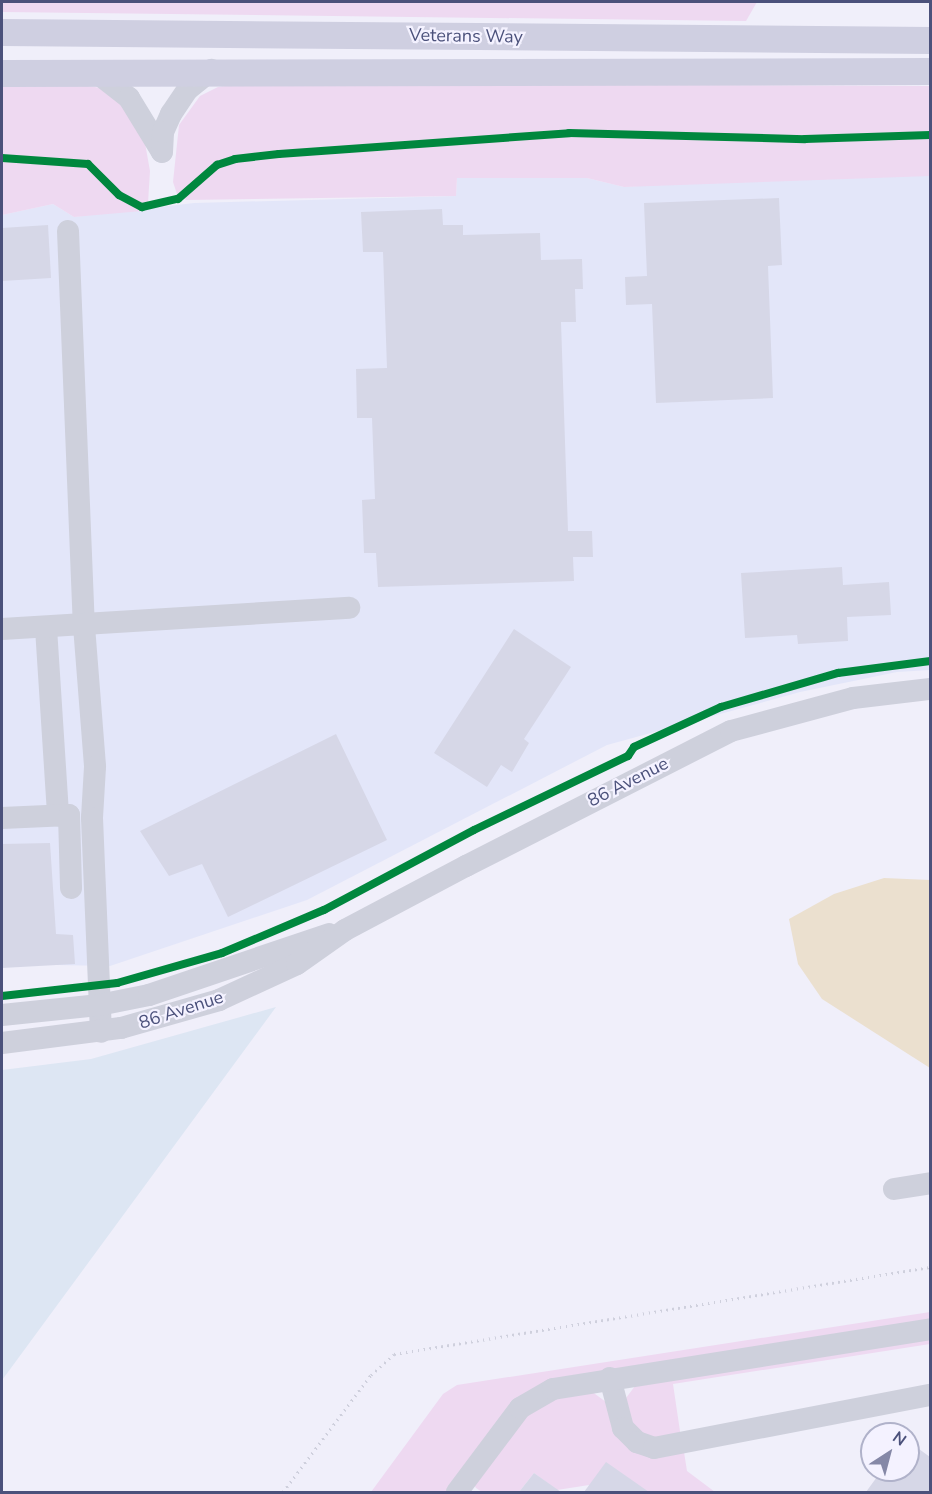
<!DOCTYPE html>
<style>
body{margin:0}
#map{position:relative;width:932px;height:1494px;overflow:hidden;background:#f0effa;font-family:"Nunito Sans",sans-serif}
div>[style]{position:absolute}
.commercial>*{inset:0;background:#e3e6f9}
.medical>*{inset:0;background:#dde6f3}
.green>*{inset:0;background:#eed9f1}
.water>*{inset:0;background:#ebe0cf}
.building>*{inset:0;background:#d6d7e7}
.path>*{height:3px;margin-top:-1.5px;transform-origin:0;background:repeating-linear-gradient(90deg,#cfd0dd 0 1.5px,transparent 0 6px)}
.minor>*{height:22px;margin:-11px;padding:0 11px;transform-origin:11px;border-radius:11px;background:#ced0dc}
.major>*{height:27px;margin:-13.5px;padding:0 13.5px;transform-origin:13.5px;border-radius:13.5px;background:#cfcfe1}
.cycleway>*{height:8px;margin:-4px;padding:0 4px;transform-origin:4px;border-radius:4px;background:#00873e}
span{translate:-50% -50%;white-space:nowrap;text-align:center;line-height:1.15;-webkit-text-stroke:4.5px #f4f2ff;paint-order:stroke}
.street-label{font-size:18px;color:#4b517b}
.frame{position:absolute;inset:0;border:3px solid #4b517b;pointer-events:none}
.north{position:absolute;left:860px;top:1422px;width:60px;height:60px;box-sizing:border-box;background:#f4f2ff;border:2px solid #b0b2ca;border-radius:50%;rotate:36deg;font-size:16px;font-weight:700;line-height:24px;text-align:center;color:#4b517b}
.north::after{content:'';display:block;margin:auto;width:21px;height:27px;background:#8588a7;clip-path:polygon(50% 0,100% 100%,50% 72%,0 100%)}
</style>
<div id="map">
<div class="commercial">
<div style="clip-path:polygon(930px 166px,930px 670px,897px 672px,800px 692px,607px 745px,307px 900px,110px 966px,2px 964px,2px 215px,53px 204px,74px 217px,194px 203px,456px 196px,457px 178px,587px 178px,624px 187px)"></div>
</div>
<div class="medical">
<div style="clip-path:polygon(276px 1007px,11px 1368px,2px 1380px,2px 1070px,91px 1059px)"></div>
</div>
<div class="green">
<div style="clip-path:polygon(2px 2px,757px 2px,746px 21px,2px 12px)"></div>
<div style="clip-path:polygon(244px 83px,930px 86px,930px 176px,624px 187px,587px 178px,457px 178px,456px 196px,186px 200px,177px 194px,173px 182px,179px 125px,200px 96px,218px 87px)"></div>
<div style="clip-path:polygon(82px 85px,101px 88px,123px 102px,145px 143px,150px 171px,148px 203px,142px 211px,74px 217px,53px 204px,2px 215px,2px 87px)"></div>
<div style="clip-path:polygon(930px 1312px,930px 1325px,552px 1384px,448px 1492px,371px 1492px,443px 1394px,457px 1385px)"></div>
<div style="clip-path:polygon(930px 1336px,930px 1344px,673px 1384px,681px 1438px,661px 1440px,635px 1432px,626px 1398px,635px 1386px)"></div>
<div style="clip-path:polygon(591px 1391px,606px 1402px,615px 1431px,684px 1452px,687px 1471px,715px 1492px,634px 1492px,639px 1486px,589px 1485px,557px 1490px,534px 1473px,519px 1492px,482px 1492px,476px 1488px,473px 1483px,509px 1431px,542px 1402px)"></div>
</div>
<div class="water">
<div style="clip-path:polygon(884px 878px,930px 880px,930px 1068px,822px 999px,798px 964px,789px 919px,834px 894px)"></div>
</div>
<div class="building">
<div style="clip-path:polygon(779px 198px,782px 265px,768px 266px,773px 398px,656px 403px,652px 304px,626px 305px,625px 277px,647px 276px,644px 203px)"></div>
<div style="clip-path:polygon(442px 209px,443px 225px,463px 225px,463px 235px,540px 233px,541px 260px,582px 259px,583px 289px,575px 289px,576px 322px,561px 322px,568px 531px,592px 531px,593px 557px,573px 557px,574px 581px,378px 587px,376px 553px,364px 553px,362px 500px,375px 499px,372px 418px,357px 418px,356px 369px,387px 368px,383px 252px,363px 252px,361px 212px)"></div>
<div style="clip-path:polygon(48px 225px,51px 278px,2px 281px,2px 228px)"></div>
<div style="clip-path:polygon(842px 567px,843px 585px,889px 582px,891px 615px,847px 617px,848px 641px,798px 644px,797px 635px,745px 638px,741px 573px)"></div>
<div style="clip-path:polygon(514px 629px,571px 667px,524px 739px,529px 743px,512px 772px,501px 765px,487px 787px,434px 753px)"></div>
<div style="clip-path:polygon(336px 734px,387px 840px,228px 917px,202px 864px,169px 876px,140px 831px)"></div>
<div style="clip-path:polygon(50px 843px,56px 934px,73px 935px,75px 964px,2px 968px,2px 844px)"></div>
<div style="clip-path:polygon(908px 1441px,930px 1457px,930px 1492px,866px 1492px,882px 1470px,908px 1470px)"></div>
<div style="clip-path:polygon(606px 1462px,649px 1492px,584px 1492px)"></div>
<div style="clip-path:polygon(534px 1473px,561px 1492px,519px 1492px)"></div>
</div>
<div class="path">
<div style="left:283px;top:1492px;width:146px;rotate:-53.1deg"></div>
<div style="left:371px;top:1375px;width:31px;rotate:-42deg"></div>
<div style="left:394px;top:1354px;width:543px;rotate:-9.22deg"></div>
</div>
<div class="minor">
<div style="left:96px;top:72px;width:42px;rotate:38.2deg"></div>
<div style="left:129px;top:98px;width:63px;rotate:58.6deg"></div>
<div style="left:162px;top:152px;width:20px;rotate:-87deg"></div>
<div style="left:163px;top:132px;width:20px;rotate:-66deg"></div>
<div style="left:171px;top:114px;width:29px;rotate:-56deg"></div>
<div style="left:187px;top:90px;width:32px;rotate:-39deg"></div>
<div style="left:68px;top:231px;width:395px;rotate:87.7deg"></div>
<div style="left:84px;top:626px;width:141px;rotate:85.5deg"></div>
<div style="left:95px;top:767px;width:51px;rotate:93.4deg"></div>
<div style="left:92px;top:818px;width:214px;rotate:87.6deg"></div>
<div style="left:46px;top:628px;width:188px;rotate:86.3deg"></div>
<div style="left:2px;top:629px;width:348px;rotate:-3.5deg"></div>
<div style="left:2px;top:818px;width:67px;rotate:-2.6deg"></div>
<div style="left:69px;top:815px;width:73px;rotate:88.4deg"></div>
<div style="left:2px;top:1015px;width:98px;rotate:-5.9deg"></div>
<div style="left:99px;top:1005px;width:51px;rotate:-11.3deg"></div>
<div style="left:149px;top:995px;width:190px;rotate:-18.7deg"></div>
<div style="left:2px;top:1043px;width:120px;rotate:-7.2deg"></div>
<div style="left:121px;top:1028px;width:102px;rotate:-15.9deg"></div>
<div style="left:219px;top:1000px;width:86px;rotate:-24.8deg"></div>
<div style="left:297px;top:964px;width:59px;rotate:-35.3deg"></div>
<div style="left:345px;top:930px;width:137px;rotate:-27.9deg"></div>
<div style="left:466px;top:866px;width:297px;rotate:-27deg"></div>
<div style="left:731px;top:731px;width:126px;rotate:-15.1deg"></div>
<div style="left:853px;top:698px;width:78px;rotate:-6.7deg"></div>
<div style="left:894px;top:1189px;width:36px;rotate:-9deg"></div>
<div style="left:610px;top:1378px;width:52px;rotate:75.4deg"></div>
<div style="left:623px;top:1428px;width:20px;rotate:45deg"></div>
<div style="left:637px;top:1442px;width:18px;rotate:19deg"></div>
<div style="left:654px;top:1448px;width:281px;rotate:-10.9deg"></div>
<div style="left:457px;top:1492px;width:105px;rotate:-53.1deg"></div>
<div style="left:520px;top:1408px;width:38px;rotate:-30deg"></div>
<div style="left:553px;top:1389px;width:382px;rotate:-9deg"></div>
</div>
<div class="major">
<div style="left:2px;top:32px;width:928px;rotate:0.49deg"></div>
<div style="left:2px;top:73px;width:928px;rotate:-0.12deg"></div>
</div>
<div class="cycleway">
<div style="left:2px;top:158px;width:86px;rotate:4deg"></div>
<div style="left:88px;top:164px;width:44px;rotate:45deg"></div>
<div style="left:119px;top:195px;width:26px;rotate:28deg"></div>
<div style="left:142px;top:207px;width:37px;rotate:-13deg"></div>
<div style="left:178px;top:199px;width:52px;rotate:-41.1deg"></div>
<div style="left:217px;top:165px;width:19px;rotate:-18deg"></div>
<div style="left:235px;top:159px;width:44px;rotate:-6.5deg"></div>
<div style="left:279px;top:154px;width:291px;rotate:-4.1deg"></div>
<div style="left:569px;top:133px;width:236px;rotate:1.5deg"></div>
<div style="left:805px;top:139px;width:125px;rotate:-1.8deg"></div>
<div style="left:2px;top:996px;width:116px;rotate:-6.4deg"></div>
<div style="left:117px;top:983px;width:109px;rotate:-15.9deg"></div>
<div style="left:222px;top:953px;width:111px;rotate:-22.9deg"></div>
<div style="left:324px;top:910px;width:170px;rotate:-28.1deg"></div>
<div style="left:474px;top:830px;width:171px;rotate:-25.7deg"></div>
<div style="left:628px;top:756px;width:11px;rotate:-56deg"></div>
<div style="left:634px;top:747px;width:96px;rotate:-24.7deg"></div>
<div style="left:721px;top:707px;width:122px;rotate:-16.2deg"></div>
<div style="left:838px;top:673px;width:93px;rotate:-7.4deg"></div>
</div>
<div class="street-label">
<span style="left:466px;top:36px;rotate:1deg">Veterans Way</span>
<span style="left:628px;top:782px;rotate:-27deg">86 Avenue</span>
<span style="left:181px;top:1010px;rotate:-18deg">86 Avenue</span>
</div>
<div class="frame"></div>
<div class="north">N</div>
</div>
